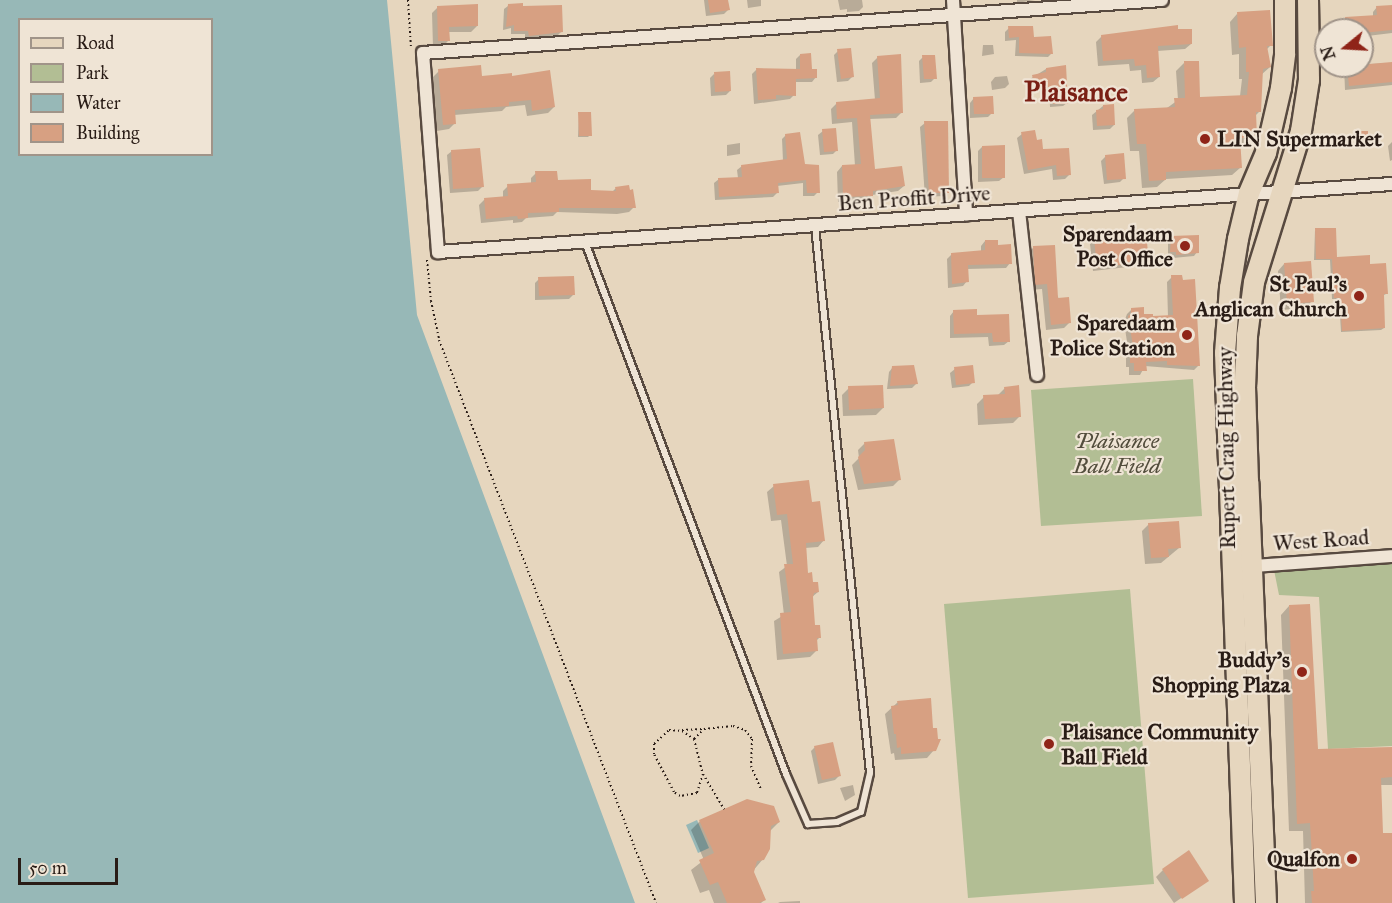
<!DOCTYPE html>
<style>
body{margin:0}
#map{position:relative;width:1392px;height:903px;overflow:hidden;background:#e6d6be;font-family:"IM FELL Great Primer",serif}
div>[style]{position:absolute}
.green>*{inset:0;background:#b2be94}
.water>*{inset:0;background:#97b8b7}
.shadow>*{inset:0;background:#0003}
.building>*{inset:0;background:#d7a082}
.path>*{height:2px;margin-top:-1px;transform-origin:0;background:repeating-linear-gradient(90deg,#291c16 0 1.5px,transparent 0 4.5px)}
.roads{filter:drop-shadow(2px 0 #584a40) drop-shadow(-2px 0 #584a40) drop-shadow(0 2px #584a40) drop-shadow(0 -2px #584a40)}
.service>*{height:6px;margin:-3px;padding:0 3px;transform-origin:3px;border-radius:3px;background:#efe4d5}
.minor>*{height:12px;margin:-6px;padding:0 6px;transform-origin:6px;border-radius:6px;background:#efe4d5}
.primary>*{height:20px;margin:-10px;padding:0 10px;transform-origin:10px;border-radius:10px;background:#e6d6be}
.dots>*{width:16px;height:16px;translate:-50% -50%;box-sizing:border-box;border:3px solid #efe4d5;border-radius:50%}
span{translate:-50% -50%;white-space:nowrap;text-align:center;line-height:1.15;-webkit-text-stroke:4.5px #efe4d5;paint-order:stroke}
.poi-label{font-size:22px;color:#291c16;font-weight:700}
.left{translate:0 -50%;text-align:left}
.right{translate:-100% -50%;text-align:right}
.street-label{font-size:22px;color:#291c16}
.park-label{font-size:22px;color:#524d3c;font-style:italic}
.district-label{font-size:28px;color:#7a1f14;font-weight:700}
.legend{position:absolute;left:18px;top:18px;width:195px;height:138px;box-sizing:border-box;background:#efe4d5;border:2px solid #a09489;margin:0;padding:8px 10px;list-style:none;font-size:18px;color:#291c16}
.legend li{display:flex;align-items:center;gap:12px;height:30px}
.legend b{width:30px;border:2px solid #a09489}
.north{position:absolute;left:1314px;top:18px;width:60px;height:60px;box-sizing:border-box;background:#efe4d5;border:2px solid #a09489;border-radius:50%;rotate:252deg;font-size:16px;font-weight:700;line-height:24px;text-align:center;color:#291c16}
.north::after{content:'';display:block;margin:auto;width:21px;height:27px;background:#8f2418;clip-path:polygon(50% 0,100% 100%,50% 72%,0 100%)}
.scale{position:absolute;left:18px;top:858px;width:100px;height:27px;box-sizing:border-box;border:3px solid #291c16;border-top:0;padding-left:8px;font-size:18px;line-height:21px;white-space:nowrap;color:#291c16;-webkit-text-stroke:4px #efe4d5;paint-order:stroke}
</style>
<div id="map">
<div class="green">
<div style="clip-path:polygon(1193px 379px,1202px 516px,1041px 526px,1031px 390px)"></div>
<div style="clip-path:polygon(1392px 558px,1392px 746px,1328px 749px,1319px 597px,1279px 595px,1273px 565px)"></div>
<div style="clip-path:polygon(1130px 589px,1154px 884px,968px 898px,944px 604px)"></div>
</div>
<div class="water">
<div style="clip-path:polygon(evenodd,0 0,387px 0,417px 315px,635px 903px,0 903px,0 0,20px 20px,212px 20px,212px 154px,20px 154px,20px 20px)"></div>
<div style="clip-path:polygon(697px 820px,709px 848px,698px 853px,686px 825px)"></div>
</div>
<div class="shadow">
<div style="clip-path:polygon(704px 0,727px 0,728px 10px,724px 14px,706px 16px)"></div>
<div style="clip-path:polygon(747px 0,761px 0,761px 6px,748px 8px)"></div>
<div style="clip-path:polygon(838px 0,862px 0,863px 7px,859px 11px,847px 12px,847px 9px,840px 10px)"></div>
<div style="clip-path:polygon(1017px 0,1035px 0,1017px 3px)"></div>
<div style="clip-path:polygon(508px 6px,561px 7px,562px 31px,558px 35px,525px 39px,525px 34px,511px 34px,511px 28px,503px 30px,504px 9px)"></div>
<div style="clip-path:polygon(1392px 6px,1392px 33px,1367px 36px,1369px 64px,1392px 63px,1392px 85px,1345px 90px,1344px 66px,1362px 66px,1362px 30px,1342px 30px,1341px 23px,1346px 19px,1373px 17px,1373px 12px,1377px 7px)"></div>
<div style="clip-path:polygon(438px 7px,477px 26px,471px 32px,448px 32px,448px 41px,442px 47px,433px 47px,432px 13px)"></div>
<div style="clip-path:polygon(1237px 14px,1271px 45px,1266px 50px,1270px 67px,1261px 75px,1259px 112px,1255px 116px,1255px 138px,1248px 145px,1239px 145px,1240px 168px,1232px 175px,1166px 179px,1157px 187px,1142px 188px,1139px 151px,1130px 151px,1127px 118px,1135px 110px,1167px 108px,1178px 100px,1176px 71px,1184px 63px,1199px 99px,1240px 96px,1242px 79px,1239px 79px,1239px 54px,1232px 55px,1230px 22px)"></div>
<div style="clip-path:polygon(1009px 28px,1032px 39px,1052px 53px,1048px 57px,1015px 56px,1016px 40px,1005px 41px,1005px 32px)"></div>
<div style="clip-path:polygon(1177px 31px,1191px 44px,1185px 49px,1157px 51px,1159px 77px,1153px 82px,1142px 83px,1141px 70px,1130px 71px,1129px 64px,1098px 66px,1096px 42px,1102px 36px)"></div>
<div style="clip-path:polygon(983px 45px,993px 45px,994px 54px,982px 56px)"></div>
<div style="clip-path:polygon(838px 51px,852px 77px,848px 81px,837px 82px,834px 55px)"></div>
<div style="clip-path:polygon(800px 55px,816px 77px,812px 82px,794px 82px,794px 95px,790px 99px,754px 104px,752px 74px,756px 70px,796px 70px,796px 59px)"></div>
<div style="clip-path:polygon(878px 57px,902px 112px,896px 118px,869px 119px,873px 171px,904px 186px,898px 191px,872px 195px,866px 201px,838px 202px,837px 172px,842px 166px,855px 166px,852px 122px,832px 124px,831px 109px,837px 103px,875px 100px,872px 63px)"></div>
<div style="clip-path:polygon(923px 57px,935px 78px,931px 82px,920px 83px,919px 61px)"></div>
<div style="clip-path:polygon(1046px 69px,1067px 103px,1063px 106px,1050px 107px,1049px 89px,1037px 92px,1036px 86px,1031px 87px,1030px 79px)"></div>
<div style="clip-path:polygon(439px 71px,481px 77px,511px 77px,554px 107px,548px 113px,527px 116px,525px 105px,506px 107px,502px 111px,454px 115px,455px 123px,449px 129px,437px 131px,433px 77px)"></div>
<div style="clip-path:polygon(714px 74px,730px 91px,726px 95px,711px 96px,710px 78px)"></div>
<div style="clip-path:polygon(1007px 76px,1009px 84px,1005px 88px,992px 90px,991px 82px,995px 77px)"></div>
<div style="clip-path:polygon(974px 98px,992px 113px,988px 117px,970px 118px,970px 103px)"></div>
<div style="clip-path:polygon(1103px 106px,1114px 125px,1110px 129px,1093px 130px,1092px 115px)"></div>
<div style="clip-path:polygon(579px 114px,590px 135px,588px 137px,578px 137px)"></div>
<div style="clip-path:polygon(925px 123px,947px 192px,943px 196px,925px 197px,920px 127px)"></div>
<div style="clip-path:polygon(823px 131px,837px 150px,833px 154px,820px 155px,818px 135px)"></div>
<div style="clip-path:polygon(1357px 133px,1366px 147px,1365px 148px,1355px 149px)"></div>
<div style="clip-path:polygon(1022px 134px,1036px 142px,1069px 175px,1065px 179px,1053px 180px,1052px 169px,1024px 174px,1017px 138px)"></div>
<div style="clip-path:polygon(786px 135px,818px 192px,814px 196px,803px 196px,803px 183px,777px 186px,777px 193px,773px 197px,715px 200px,714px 183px,719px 179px,738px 178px,737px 170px,742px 166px,783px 161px,782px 139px)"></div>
<div style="clip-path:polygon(1392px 142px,1392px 160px,1390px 161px,1388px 146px)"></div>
<div style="clip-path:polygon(740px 143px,740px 154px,727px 156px,727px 145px)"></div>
<div style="clip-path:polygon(982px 147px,1004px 177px,999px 181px,978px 182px,978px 151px)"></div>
<div style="clip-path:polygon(452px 151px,482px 187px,478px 191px,450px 193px,447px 155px)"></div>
<div style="clip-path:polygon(1106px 156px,1124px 178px,1120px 182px,1104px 184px,1101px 161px)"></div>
<div style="clip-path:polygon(536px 173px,590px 192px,612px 192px,616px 188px,634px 207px,629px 212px,617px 214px,557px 212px,553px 216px,526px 218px,522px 222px,513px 223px,513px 220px,481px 223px,479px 205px,484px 200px,503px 198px,503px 191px,508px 186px,531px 184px,531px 178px)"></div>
<div style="clip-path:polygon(1315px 230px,1336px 259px,1369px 266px,1386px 294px,1382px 296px,1384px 328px,1381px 330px,1341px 332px,1339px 299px,1332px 299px,1330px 260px,1314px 260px)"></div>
<div style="clip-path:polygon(1171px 237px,1197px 252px,1194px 256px,1173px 258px,1173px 255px,1168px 255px,1168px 241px)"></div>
<div style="clip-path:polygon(1095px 239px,1146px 253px,1140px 257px,1136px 266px,1093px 271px,1090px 244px)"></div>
<div style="clip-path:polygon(985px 241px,996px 246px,1010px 263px,1006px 268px,967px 269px,967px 281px,963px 286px,948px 288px,947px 259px,951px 255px,981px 252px,981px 246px)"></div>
<div style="clip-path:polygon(1034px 247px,1070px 322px,1064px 328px,1046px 330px,1042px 289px,1030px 290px,1028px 253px)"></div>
<div style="clip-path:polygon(1284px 264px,1312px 301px,1305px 308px,1281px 310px,1278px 271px)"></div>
<div style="clip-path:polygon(1172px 277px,1199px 365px,1194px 370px,1145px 366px,1140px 375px,1129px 375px,1129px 367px,1126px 367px,1126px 358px,1129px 355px,1124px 322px,1127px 314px,1132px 309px,1143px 316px,1168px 317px,1167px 282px)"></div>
<div style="clip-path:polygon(539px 279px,574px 294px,569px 299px,535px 300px,535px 283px)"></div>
<div style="clip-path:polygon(954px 311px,975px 316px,1009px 341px,1004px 345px,989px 346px,988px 337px,950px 338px,950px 316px)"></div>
<div style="clip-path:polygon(893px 367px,916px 384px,912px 388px,887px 389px,889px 372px)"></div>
<div style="clip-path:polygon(955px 369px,973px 382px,969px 386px,952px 388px,950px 373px)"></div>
<div style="clip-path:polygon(849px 388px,883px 408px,876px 415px,843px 416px,842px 395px)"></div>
<div style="clip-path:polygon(1005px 388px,1020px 416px,1013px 423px,978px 425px,977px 404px,984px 397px,998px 395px)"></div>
<div style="clip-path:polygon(865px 443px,899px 480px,893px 486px,858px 490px,852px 465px,859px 458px,858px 450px)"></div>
<div style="clip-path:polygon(774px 486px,811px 503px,824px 540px,818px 547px,805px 548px,807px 574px,818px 592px,812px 597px,813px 627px,820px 637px,815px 642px,816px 651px,810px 657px,777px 660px,774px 621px,784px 615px,779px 572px,787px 566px,781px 520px,771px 521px,767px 492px)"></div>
<div style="clip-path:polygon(1149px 524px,1179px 548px,1161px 563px,1145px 564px,1142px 531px)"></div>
<div style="clip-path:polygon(1289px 606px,1316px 751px,1392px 749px,1392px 785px,1380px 785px,1382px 835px,1392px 834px,1392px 903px,1305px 903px,1303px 831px,1289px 831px,1281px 615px)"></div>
<div style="clip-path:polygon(898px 702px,934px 750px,927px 758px,895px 760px,894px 753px,891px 754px,885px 714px)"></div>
<div style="clip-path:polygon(815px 747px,839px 776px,835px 780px,818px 784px,811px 751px)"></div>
<div style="clip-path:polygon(853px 785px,855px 795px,845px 801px,840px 788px)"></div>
<div style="clip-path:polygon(700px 821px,779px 822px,770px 831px,763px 859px,752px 872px,764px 900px,761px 903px,714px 903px,709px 890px,700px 893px,691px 870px,704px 860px,691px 830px)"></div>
<div style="clip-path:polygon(1163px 870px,1207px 880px,1174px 903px,1156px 877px)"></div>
<div style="clip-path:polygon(800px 901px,800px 903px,778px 903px,780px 902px)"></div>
</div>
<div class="building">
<div style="clip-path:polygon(708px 0,728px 0,730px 10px,710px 13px)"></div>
<div style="clip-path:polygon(523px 3px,523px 6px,562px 5px,563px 32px,529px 36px,528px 31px,514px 31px,514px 25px,506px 27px,508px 4px)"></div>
<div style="clip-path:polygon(478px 4px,478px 26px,449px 27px,450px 41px,438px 41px,437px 6px)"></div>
<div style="clip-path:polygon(1392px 5px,1392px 30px,1362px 33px,1362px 30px,1346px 30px,1345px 17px,1377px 15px,1376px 6px)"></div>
<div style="clip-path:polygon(1270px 10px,1273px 46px,1267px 46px,1271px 67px,1263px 69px,1261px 112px,1256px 112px,1257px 138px,1240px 138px,1242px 168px,1166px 172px,1166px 180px,1149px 181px,1146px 144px,1137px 144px,1134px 109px,1175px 107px,1174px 98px,1185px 98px,1184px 61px,1199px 61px,1200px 97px,1247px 95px,1249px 72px,1246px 72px,1246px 47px,1239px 48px,1237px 12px)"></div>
<div style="clip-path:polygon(1178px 25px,1178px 29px,1192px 29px,1192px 44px,1158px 46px,1160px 77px,1147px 78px,1146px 65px,1135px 66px,1134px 59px,1103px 61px,1101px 35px)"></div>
<div style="clip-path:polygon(1008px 26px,1033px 26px,1034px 37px,1051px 36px,1053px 54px,1019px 53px,1019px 37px,1009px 38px)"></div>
<div style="clip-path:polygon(851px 48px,854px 77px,841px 79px,837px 49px)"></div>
<div style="clip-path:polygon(811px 53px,812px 69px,817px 69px,817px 78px,796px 79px,796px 96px,776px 95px,776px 99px,758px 100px,756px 68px,800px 69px,800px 54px)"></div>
<div style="clip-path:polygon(901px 54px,903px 113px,870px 115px,875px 169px,902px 166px,905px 186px,873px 191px,873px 196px,843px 197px,842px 165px,861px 164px,857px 118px,837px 119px,836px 102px,880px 98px,877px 56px)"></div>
<div style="clip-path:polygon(922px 55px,935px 55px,937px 79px,924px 79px)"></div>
<div style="clip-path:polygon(1392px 62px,1392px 82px,1349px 86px,1347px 66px)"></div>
<div style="clip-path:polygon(481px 65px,482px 76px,512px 73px,512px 76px,550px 70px,555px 107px,532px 111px,531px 100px,509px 102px,509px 106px,455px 110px,456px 124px,443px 125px,438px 69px)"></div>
<div style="clip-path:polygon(1066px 65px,1068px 104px,1053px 104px,1052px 87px,1040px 89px,1039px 84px,1034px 84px,1032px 75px,1046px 72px,1046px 68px)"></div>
<div style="clip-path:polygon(730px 71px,731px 91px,715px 92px,714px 72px)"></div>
<div style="clip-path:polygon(993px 96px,994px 114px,974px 114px,973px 97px)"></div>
<div style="clip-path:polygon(1114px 104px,1115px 125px,1097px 126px,1096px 110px,1103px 109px,1103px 105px)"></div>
<div style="clip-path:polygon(578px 112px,591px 112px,592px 136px,579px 136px)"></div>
<div style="clip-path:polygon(924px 121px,948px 121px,949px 193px,929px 193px)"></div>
<div style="clip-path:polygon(836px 128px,838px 151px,824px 152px,822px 129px)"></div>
<div style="clip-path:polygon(1035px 130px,1037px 140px,1042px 139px,1043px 149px,1069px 148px,1071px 175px,1057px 176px,1056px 165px,1028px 170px,1021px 132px)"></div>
<div style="clip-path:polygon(1356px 131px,1368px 131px,1368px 147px,1356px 148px)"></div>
<div style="clip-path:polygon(800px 132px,805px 164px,819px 165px,820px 193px,807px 193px,806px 180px,778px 183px,779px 193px,719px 197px,718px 178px,742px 177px,741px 165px,787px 159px,785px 134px)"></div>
<div style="clip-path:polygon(1005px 145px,1005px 178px,982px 178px,982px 146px)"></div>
<div style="clip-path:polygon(480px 148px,484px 187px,453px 189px,451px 150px)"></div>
<div style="clip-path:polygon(1124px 153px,1126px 179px,1107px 180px,1105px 155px)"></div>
<div style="clip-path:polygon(535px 171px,557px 171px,558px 180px,591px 179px,591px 190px,616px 191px,615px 187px,629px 185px,630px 190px,633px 189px,636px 208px,559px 208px,559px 212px,528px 213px,528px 218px,518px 219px,517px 216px,486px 219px,484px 198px,508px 196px,507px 184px,536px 182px)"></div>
<div style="clip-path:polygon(1315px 228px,1336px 228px,1337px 257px,1370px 255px,1370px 264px,1386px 263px,1388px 294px,1384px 294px,1385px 328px,1342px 331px,1340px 298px,1334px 298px,1332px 259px,1316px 259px)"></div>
<div style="clip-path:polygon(1139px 234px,1140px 243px,1147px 242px,1148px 253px,1141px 254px,1141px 262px,1097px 268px,1094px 238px)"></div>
<div style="clip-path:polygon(1199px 235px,1199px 253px,1176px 255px,1176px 252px,1170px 252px,1171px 236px)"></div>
<div style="clip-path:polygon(985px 240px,998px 240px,998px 245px,1011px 244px,1012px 264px,968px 265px,969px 282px,952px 284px,951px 253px,985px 250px)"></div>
<div style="clip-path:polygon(1055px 245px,1058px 298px,1069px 297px,1071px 323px,1051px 325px,1047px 284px,1035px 285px,1033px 246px)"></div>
<div style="clip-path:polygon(1311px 261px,1314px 302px,1287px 304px,1284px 263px)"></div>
<div style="clip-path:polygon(1171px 275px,1182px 275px,1183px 280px,1195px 279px,1200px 366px,1167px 365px,1167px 361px,1146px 362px,1147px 371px,1134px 371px,1134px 363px,1130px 363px,1130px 352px,1134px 352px,1128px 316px,1131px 314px,1131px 308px,1144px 307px,1144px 314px,1153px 314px,1153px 316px,1173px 315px)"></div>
<div style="clip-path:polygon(574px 276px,575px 295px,539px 296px,538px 277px)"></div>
<div style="clip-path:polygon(977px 309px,977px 315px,1009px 314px,1010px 342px,993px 342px,992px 333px,954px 334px,953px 310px)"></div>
<div style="clip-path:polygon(914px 365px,918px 384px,890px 386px,892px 366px)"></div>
<div style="clip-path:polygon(973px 365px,975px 383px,956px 385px,954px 367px)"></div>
<div style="clip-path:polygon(883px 385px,884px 408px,849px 410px,848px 386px)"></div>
<div style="clip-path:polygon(1019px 385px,1021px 417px,985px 419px,983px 395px,1005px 394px,1004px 387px)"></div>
<div style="clip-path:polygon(894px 439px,901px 480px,864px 484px,858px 457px,865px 450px,864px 442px)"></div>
<div style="clip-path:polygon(809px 480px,812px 502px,820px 501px,825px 541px,806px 543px,808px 573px,812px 572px,813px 582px,818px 582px,819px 592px,814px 593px,813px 597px,815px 625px,820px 625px,821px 638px,817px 638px,818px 651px,783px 654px,780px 613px,791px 612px,784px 564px,793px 564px,787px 514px,777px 515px,773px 484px)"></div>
<div style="clip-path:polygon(1179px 521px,1181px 548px,1168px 549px,1169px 557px,1151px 558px,1148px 523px)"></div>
<div style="clip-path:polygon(1310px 604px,1318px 749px,1392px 747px,1392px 777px,1381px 778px,1383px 833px,1392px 833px,1392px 903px,1312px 903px,1311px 891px,1314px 891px,1310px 823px,1297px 824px,1289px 605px)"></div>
<div style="clip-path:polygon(931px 698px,933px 728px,937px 728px,938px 739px,941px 739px,936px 751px,901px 754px,901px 747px,897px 748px,896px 734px,894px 734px,891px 706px,898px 705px,897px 701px)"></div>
<div style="clip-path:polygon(833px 742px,841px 776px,822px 780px,814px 746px)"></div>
<div style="clip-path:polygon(747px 799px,774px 806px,780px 822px,771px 826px,770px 849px,764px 860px,757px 861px,754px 872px,766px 900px,759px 903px,727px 903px,718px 882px,710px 885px,699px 860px,714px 853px,699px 820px)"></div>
<div style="clip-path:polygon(1189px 850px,1209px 881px,1182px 899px,1162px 869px)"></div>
</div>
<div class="path">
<div style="left:408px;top:0;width:48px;rotate:86.4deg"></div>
<div style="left:427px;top:260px;width:41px;rotate:84.4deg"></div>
<div style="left:431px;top:301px;width:40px;rotate:78deg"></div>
<div style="left:439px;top:340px;width:603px;rotate:68.92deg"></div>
<div style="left:669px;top:730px;width:13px;rotate:4deg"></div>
<div style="left:682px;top:731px;width:14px;rotate:34deg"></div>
<div style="left:694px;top:739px;width:36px;rotate:76deg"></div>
<div style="left:703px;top:774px;width:20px;rotate:108deg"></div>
<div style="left:697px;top:793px;width:17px;rotate:170deg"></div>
<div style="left:680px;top:796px;width:7px;rotate:-146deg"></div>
<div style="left:674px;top:792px;width:43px;rotate:-117.8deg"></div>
<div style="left:654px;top:754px;width:10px;rotate:-90deg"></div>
<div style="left:654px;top:744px;width:21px;rotate:-43deg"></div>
<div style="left:682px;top:730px;width:21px;rotate:-3deg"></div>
<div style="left:694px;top:739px;width:14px;rotate:-45deg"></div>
<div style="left:704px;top:729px;width:29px;rotate:-6deg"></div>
<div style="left:733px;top:726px;width:13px;rotate:18deg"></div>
<div style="left:745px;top:730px;width:11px;rotate:52deg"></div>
<div style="left:752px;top:739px;width:27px;rotate:92deg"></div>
<div style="left:751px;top:766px;width:26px;rotate:67deg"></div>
<div style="left:703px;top:774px;width:41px;rotate:59deg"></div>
</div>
<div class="roads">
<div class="service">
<div style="left:585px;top:242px;width:569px;rotate:69.3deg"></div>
<div style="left:786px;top:774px;width:55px;rotate:66.3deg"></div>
<div style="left:808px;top:824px;width:29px;rotate:-4deg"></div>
<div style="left:837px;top:822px;width:26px;rotate:-23deg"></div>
<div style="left:861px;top:812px;width:40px;rotate:-77deg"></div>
<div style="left:870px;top:773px;width:550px;rotate:-95.74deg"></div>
</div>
<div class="minor">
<div style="left:953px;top:0;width:215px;rotate:86.5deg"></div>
<div style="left:1162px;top:0;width:741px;rotate:175.9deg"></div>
<div style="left:423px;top:53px;width:200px;rotate:85.7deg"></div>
<div style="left:438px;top:252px;width:956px;rotate:-4.08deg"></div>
<div style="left:1019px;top:211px;width:165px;rotate:83.7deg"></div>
<div style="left:1253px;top:566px;width:139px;rotate:-4.1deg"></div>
</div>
<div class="primary">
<div style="left:1245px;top:903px;width:550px;rotate:-92.08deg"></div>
<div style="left:1225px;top:353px;width:65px;rotate:-85.6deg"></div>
<div style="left:1230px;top:288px;width:50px;rotate:-80.7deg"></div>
<div style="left:1238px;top:239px;width:47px;rotate:-76.6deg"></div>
<div style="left:1249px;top:193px;width:43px;rotate:-67deg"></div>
<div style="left:1266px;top:153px;width:67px;rotate:-77deg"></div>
<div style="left:1281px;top:88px;width:35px;rotate:-83deg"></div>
<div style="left:1285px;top:53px;width:53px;rotate:-90deg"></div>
<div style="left:1266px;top:903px;width:421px;rotate:-92.4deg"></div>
<div style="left:1248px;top:482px;width:94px;rotate:-91.8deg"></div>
<div style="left:1245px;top:388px;width:52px;rotate:-87.8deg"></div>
<div style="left:1247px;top:336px;width:54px;rotate:-82.6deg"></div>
<div style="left:1254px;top:282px;width:158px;rotate:-72.7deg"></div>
<div style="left:1301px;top:131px;width:52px;rotate:-81.1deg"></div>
<div style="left:1309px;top:80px;width:80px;rotate:-90.7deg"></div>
</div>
</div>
<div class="dots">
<div style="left:1205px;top:139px;background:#8f2418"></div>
<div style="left:1185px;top:246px;background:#8f2418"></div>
<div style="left:1359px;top:296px;background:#8f2418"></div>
<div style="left:1187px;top:335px;background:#8f2418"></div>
<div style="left:1302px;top:672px;background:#8f2418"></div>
<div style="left:1049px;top:744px;background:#8f2418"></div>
<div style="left:1352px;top:859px;background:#8f2418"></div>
</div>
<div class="poi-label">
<span class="left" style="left:1217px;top:139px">LIN Supermarket</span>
<span class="right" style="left:1173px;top:246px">Sparendaam<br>Post Office</span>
<span class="right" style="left:1347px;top:296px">St Paul's<br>Anglican Church</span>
<span class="right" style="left:1175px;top:335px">Sparedaam<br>Police Station</span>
<span class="right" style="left:1290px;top:672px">Buddy's<br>Shopping Plaza</span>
<span class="left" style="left:1061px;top:744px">Plaisance Community<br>Ball Field</span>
<span class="right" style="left:1340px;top:859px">Qualfon</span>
</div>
<div class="street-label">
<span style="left:914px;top:198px;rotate:-4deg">Ben Proffit Drive</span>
<span style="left:1226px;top:448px;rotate:-91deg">Rupert Craig Highway</span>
<span style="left:1321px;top:540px;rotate:-4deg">West Road</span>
</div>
<div class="park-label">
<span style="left:1117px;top:453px">Plaisance<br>Ball Field</span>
</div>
<div class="district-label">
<span style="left:1076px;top:92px">Plaisance</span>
</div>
<ul class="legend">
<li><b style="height:8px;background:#e6d6be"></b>Road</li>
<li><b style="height:16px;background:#b2be94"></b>Park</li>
<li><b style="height:16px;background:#97b8b7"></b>Water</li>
<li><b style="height:16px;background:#d7a082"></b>Building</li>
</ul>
<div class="north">N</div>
<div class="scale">50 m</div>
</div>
